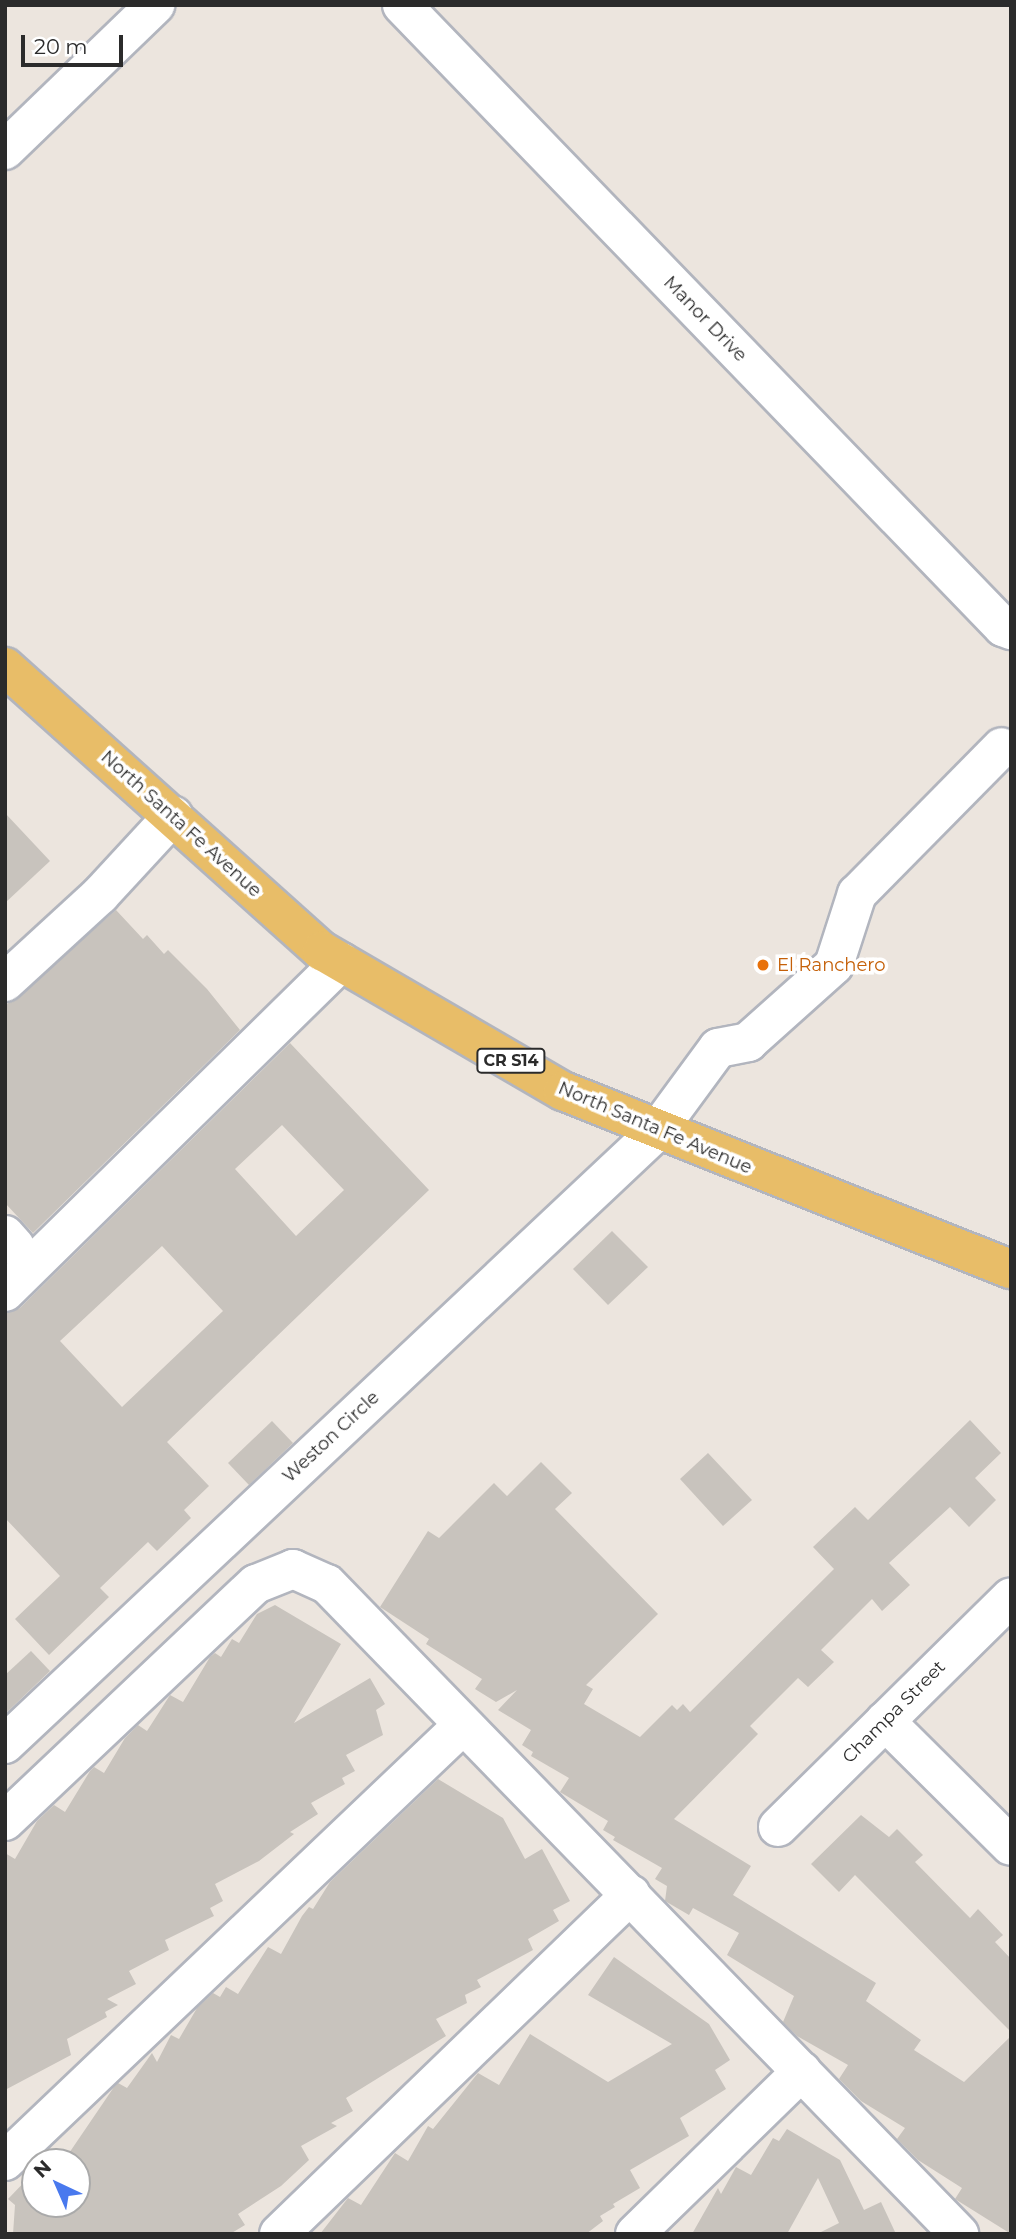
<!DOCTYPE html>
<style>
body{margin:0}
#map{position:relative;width:1016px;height:2239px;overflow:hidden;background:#ece5de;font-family:Montserrat,sans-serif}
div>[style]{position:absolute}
.building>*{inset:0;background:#c8c3bd}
.roads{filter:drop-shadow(2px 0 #b2b5be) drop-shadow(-2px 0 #b2b5be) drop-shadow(0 2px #b2b5be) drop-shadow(0 -2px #b2b5be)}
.minor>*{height:38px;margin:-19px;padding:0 19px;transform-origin:19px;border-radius:19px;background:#fff}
.major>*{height:38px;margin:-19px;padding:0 19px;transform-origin:19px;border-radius:19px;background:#e8bd68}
.dots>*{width:19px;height:19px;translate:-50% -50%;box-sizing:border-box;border:4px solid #fff;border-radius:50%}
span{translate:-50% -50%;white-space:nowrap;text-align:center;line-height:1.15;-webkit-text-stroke:7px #fff;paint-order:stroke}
.shield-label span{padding:2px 5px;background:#fff;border:2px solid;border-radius:5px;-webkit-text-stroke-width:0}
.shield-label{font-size:16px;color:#2b2b2b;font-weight:700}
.street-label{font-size:18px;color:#2b2b2b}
.food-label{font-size:18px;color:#c56008}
.left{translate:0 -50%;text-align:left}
.frame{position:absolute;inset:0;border:7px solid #2b2b2b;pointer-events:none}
.north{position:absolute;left:21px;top:2148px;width:70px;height:70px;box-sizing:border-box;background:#fff;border:2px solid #aaa;border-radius:50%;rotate:316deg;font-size:19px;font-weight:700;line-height:28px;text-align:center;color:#2b2b2b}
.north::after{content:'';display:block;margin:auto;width:24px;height:32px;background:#4979ee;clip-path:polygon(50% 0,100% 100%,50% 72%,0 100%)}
.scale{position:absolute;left:21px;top:35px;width:102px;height:32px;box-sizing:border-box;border:4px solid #2b2b2b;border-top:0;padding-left:9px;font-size:21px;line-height:24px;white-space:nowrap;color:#2b2b2b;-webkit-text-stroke:5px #fff;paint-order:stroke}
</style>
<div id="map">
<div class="building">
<div style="clip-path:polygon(5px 813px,50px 861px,5px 903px)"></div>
<div style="clip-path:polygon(116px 910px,143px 939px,147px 935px,164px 954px,168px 950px,207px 989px,240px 1030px,33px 1233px,5px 1203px,5px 1006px)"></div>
<div style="clip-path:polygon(evenodd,290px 1043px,429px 1190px,167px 1442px,209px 1486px,184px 1510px,191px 1518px,157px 1551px,148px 1542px,100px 1588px,109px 1597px,49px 1655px,15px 1619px,60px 1576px,5px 1518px,5px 1313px,20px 1308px,290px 1043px,282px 1125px,344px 1190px,296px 1236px,235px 1169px,282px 1125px,290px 1043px,162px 1246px,223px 1311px,122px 1407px,60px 1341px,162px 1246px)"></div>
<div style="clip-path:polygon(612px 1231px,648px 1267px,608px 1305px,573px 1269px)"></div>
<div style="clip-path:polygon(970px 1420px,1001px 1453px,975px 1478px,996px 1500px,969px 1527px,950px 1507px,889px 1563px,910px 1585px,882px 1611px,872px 1599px,821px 1650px,834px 1662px,808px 1687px,798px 1678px,750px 1726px,758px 1734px,674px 1819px,751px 1866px,733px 1895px,876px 1983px,866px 2001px,921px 2040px,914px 2050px,964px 2082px,1011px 2036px,1011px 2234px,955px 2199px,962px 2188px,918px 2160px,897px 2139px,905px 2128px,861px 2101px,839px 2079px,848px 2065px,797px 2036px,783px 2022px,794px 1996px,727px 1955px,739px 1933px,693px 1908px,689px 1915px,665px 1901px,667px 1886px,655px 1879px,662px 1868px,613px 1840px,615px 1837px,603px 1830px,608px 1821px,560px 1792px,569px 1778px,531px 1756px,533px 1752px,522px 1745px,531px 1730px,498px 1710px,517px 1690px,496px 1702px,475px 1689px,482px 1679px,426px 1644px,429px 1639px,380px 1607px,428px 1531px,439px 1538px,494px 1483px,507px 1496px,541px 1462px,572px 1493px,555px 1509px,658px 1614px,586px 1685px,593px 1689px,584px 1704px,640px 1737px,672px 1705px,677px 1710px,683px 1704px,690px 1712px,834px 1569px,813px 1547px,855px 1507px,868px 1520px)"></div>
<div style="clip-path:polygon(272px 1421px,293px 1443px,249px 1485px,228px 1463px)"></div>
<div style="clip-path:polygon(708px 1453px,752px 1500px,723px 1526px,680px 1479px)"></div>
<div style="clip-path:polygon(275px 1605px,341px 1644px,294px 1723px,370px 1678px,385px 1704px,376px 1710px,383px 1735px,346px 1755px,355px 1771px,342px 1778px,345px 1784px,311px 1803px,318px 1814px,290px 1832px,294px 1834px,259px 1861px,215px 1884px,223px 1901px,210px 1908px,214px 1916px,165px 1940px,169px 1950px,129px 1971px,136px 1984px,107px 1999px,118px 2005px,105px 2012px,107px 2017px,67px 2039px,71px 2055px,5px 2090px,5px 1853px,15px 1859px,37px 1821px,54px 1805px,65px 1812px,90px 1771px,94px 1767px,104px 1773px,125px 1738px,138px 1725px,147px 1731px,170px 1695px,183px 1702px,210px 1657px,215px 1653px,221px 1657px,232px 1639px,239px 1643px,257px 1614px)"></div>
<div style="clip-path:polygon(31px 1651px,50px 1671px,5px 1714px,5px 1675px)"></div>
<div style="clip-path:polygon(438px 1779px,503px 1818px,525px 1859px,542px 1849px,570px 1901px,553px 1910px,559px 1921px,528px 1939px,533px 1950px,477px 1980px,481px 1987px,465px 1995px,467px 2003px,436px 2019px,446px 2036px,346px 2098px,353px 2111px,331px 2123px,337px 2126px,301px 2146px,309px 2160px,281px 2186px,238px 2214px,245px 2225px,230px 2234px,13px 2234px,15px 2205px,8px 2199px,33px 2173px,35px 2204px,77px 2204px,77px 2162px,63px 2162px,114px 2087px,118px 2083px,127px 2088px,152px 2053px,157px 2062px,171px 2035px,179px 2039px,197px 2008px,213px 1993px,220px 1997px,226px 1987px,238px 1994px,268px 1947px,281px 1954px,302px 1916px,309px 1907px,313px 1909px,330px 1882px)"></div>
<div style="clip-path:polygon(861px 1815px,889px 1837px,897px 1829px,923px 1855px,915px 1862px,970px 1918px,978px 1909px,1003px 1935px,995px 1942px,1011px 1959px,1011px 2032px,855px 1875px,839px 1892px,811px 1864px)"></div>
<div style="clip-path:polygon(614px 1957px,709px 2024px,730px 2060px,715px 2070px,726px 2089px,680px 2118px,689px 2136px,630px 2170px,640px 2188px,613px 2204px,615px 2207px,600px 2216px,603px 2221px,586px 2234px,320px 2234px,348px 2198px,361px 2205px,395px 2153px,408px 2161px,428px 2126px,433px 2129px,478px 2073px,499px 2085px,530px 2034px,608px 2082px,672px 2044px,588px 1995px)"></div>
<div style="clip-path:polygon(787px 2129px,840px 2160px,864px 2210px,881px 2202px,896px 2234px,817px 2234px,839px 2223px,818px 2178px,787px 2234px,692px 2234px,718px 2188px,721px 2194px,736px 2167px,751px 2175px,773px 2138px,779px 2141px)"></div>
</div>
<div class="roads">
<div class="minor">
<div style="left:402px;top:5px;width:865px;rotate:45.98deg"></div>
<div style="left:1003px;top:627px;width:9px;rotate:21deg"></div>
<div style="left:5px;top:150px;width:209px;rotate:-44deg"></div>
<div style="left:5px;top:982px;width:129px;rotate:-42.5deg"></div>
<div style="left:100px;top:895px;width:108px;rotate:-47.3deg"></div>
<div style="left:5px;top:1235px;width:15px;rotate:48deg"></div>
<div style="left:5px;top:1292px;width:471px;rotate:-44.5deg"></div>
<div style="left:885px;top:1721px;width:177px;rotate:44.8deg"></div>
<div style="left:5px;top:1744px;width:895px;rotate:-43.23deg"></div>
<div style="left:657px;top:1131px;width:103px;rotate:-53.7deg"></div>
<div style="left:718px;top:1048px;width:31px;rotate:-11deg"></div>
<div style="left:748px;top:1042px;width:115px;rotate:-41.8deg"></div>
<div style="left:834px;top:965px;width:75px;rotate:-72.1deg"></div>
<div style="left:857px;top:894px;width:206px;rotate:-45.4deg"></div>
<div style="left:5px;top:1821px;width:345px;rotate:-43.4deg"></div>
<div style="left:256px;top:1584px;width:40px;rotate:-22deg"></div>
<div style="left:293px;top:1569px;width:37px;rotate:24deg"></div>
<div style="left:327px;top:1584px;width:907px;rotate:45.8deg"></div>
<div style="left:778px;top:1827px;width:327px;rotate:-44.6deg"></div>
<div style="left:5px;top:2161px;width:632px;rotate:-43.59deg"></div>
<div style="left:279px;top:2234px;width:489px;rotate:-44deg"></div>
<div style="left:635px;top:2234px;width:233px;rotate:-44.3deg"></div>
</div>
<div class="major">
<div style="left:5px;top:667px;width:426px;rotate:41.9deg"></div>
<div style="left:322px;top:951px;width:279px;rotate:30.2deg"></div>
<div style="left:563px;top:1091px;width:482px;rotate:21.7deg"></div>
</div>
</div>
<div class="dots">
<div style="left:763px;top:965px;background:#e8710a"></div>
</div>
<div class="shield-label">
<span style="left:511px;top:1061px">CR S14</span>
</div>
<div class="street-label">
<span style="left:705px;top:319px;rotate:46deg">Manor Drive</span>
<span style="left:181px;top:824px;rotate:42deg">North Santa Fe Avenue</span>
<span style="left:655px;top:1128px;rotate:23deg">North Santa Fe Avenue</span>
<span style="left:331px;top:1437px;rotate:-43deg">Weston Circle</span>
<span style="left:894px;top:1712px;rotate:-45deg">Champa Street</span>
</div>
<div class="food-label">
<span class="left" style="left:777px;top:965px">El Ranchero</span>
</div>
<div class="frame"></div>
<div class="north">N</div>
<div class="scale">20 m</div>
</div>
